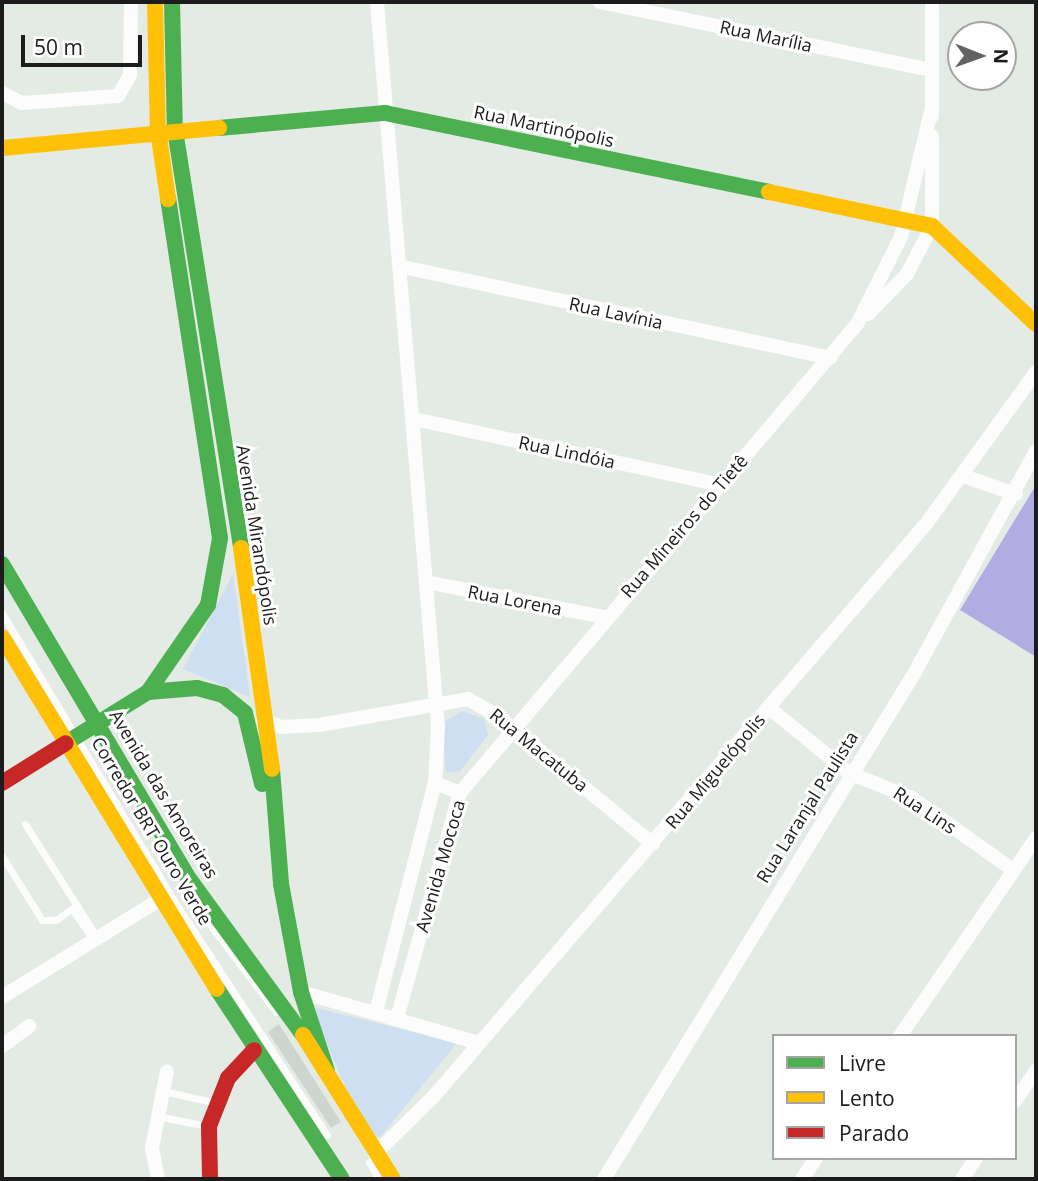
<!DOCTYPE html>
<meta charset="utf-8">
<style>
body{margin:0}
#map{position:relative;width:1038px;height:1181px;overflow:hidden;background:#e4ebe5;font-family:"Open Sans",sans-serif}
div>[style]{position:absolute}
.park>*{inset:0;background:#cddff1}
.pitch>*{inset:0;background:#b1ade3}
.building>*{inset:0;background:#ced4ce}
.lane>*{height:7px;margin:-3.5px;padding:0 3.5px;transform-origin:3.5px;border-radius:3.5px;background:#fbfcfb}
.street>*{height:14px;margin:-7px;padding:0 7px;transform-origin:7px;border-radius:7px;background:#fbfcfb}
.fast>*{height:16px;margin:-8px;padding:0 8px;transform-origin:8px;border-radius:8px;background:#4caf50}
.slow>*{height:16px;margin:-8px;padding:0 8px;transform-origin:8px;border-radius:8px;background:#ffc107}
.jam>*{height:16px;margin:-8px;padding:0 8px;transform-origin:8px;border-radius:8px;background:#c62828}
span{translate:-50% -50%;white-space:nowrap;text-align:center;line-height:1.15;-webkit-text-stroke:6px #fff;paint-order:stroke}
.street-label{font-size:18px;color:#1c1c1c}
.frame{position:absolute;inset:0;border:4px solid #1c1c1c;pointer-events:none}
.legend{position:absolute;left:772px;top:1034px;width:245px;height:126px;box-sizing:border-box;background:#fff;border:2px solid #a4a4a4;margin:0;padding:9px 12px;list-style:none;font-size:21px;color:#1c1c1c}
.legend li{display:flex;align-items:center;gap:14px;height:35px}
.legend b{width:35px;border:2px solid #a4a4a4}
.north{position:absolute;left:947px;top:21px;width:70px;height:70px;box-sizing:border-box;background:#fff;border:2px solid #a4a4a4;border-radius:50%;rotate:91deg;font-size:19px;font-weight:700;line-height:28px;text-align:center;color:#1c1c1c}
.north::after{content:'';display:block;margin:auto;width:24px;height:32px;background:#626462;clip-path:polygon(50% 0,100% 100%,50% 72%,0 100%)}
.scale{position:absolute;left:21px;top:35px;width:121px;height:32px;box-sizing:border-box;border:4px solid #1c1c1c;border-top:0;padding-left:9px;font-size:21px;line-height:24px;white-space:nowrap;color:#1c1c1c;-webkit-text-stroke:5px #fff;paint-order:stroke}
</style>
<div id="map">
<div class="park">
<div style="clip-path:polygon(233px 574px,250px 697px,183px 669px)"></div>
<div style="clip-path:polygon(462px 711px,484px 719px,488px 735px,460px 771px,446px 773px,442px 723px)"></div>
<div style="clip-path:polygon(312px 1007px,457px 1043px,380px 1137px,365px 1135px)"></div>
</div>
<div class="pitch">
<div style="clip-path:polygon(1036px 485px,1036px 657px,960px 610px)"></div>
</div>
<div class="building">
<div style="clip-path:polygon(279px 1024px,341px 1122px,331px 1128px,268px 1032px)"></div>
</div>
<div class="lane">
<div style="left:2px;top:613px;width:333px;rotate:59.1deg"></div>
<div style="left:173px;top:899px;width:282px;rotate:56.9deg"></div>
<div style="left:25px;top:824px;width:134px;rotate:57.5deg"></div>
<div style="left:2px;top:856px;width:75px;rotate:58deg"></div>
<div style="left:42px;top:920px;width:14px"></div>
<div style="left:56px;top:920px;width:26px;rotate:-36deg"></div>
<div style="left:180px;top:885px;width:159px;rotate:52.9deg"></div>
<div style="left:72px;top:909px;width:38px;rotate:55deg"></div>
<div style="left:163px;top:1091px;width:55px;rotate:12.5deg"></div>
<div style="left:157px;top:1116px;width:51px;rotate:11.3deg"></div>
<div style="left:369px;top:1162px;width:20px;rotate:60deg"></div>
</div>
<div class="street">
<div style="left:600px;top:2px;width:339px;rotate:11.6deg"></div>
<div style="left:2px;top:93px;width:22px;rotate:27deg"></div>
<div style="left:22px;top:103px;width:96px;rotate:-4.2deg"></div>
<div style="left:118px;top:96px;width:24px;rotate:-60deg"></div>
<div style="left:130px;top:75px;width:73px;rotate:-89.2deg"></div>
<div style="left:932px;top:116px;width:114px;rotate:-90deg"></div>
<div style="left:403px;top:267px;width:437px;rotate:12deg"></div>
<div style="left:868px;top:314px;width:56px;rotate:-45.7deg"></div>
<div style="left:907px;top:274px;width:54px;rotate:-62.5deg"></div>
<div style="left:932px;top:226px;width:90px;rotate:-90deg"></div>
<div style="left:414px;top:419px;width:314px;rotate:12.1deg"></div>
<div style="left:963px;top:476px;width:56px;rotate:18.8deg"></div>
<div style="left:426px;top:582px;width:182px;rotate:11.1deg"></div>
<div style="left:768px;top:707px;width:104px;rotate:39.2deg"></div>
<div style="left:849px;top:773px;width:68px;rotate:21.6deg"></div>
<div style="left:912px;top:798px;width:124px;rotate:35.5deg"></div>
<div style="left:263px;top:720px;width:19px;rotate:21deg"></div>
<div style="left:281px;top:727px;width:38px;rotate:-3deg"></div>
<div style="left:319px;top:725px;width:151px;rotate:-9.9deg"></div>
<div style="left:468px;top:699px;width:34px;rotate:30deg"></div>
<div style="left:498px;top:716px;width:201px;rotate:39.6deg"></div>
<div style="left:435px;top:783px;width:27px;rotate:22deg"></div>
<div style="left:301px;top:992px;width:185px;rotate:16deg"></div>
<div style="left:2px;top:997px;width:185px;rotate:-31.7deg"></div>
<div style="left:376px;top:1012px;width:236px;rotate:-75.6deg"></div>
<div style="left:435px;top:783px;width:56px;rotate:-86.9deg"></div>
<div style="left:438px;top:727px;width:728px;rotate:-94.81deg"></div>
<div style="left:397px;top:1018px;width:234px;rotate:-74.4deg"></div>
<div style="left:460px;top:793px;width:614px;rotate:-49.75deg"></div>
<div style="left:857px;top:324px;width:97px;rotate:-63.2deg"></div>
<div style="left:901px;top:237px;width:134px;rotate:-76.6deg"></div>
<div style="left:900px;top:1036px;width:240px;rotate:-55.5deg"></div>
<div style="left:2px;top:1046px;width:34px;rotate:-36deg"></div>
<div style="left:1015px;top:1101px;width:37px;rotate:-55deg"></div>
<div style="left:375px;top:1154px;width:83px;rotate:-44.5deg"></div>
<div style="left:434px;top:1096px;width:754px;rotate:-49.3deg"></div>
<div style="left:926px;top:524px;width:188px;rotate:-54.1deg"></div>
<div style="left:158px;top:1179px;width:32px;rotate:-101deg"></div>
<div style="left:152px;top:1148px;width:78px;rotate:-79deg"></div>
<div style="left:604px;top:1179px;width:595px;rotate:-58.47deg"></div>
<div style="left:915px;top:672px;width:252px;rotate:-61.3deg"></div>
<div style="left:802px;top:1179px;width:25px;rotate:-56deg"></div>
<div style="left:962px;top:1179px;width:25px;rotate:-56deg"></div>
</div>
<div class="fast">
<div style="left:172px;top:2px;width:128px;rotate:88.7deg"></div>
<div style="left:175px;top:130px;width:423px;rotate:81deg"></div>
<div style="left:219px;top:128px;width:167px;rotate:-5.2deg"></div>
<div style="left:385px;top:113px;width:392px;rotate:11.6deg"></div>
<div style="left:2px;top:564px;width:368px;rotate:59.3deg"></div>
<div style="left:190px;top:880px;width:192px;rotate:53.9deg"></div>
<div style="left:148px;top:692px;width:106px;rotate:-55.4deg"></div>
<div style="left:208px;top:605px;width:68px;rotate:-79.8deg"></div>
<div style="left:220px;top:538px;width:343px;rotate:-98.7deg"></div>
<div style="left:66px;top:743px;width:97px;rotate:-31.9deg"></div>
<div style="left:148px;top:692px;width:49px;rotate:-4.7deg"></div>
<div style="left:197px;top:688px;width:27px;rotate:15deg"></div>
<div style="left:223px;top:695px;width:28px;rotate:39deg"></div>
<div style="left:245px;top:713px;width:73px;rotate:76.5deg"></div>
<div style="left:272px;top:769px;width:115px;rotate:85.5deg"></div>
<div style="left:281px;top:884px;width:110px;rotate:79.5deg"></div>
<div style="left:301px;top:992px;width:83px;rotate:71.8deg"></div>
<div style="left:217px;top:989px;width:227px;rotate:56.7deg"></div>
</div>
<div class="slow">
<div style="left:155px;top:2px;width:129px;rotate:88.7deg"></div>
<div style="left:158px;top:131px;width:69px;rotate:81.6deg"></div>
<div style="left:2px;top:148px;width:218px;rotate:-5.3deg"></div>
<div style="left:769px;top:192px;width:167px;rotate:11.8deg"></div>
<div style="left:932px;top:226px;width:143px;rotate:43.3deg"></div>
<div style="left:241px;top:548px;width:223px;rotate:82deg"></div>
<div style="left:2px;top:637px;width:412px;rotate:58.6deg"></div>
<div style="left:303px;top:1035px;width:170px;rotate:58deg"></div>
</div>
<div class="jam">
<div style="left:2px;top:783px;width:75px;rotate:-32deg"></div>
<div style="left:210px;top:1179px;width:53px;rotate:-91.1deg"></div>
<div style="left:209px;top:1126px;width:52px;rotate:-68.4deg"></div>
<div style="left:228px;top:1078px;width:38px;rotate:-47deg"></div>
</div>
<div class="street-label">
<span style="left:766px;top:36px;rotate:12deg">Rua Marília</span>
<span style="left:544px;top:126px;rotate:12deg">Rua Martinópolis</span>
<span style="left:616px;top:313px;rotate:12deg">Rua Lavínia</span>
<span style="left:567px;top:452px;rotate:12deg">Rua Lindóia</span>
<span style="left:684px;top:526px;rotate:-49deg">Rua Mineiros do Tietê</span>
<span style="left:257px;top:535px;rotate:81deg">Avenida Mirandópolis</span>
<span style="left:515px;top:600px;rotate:11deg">Rua Lorena</span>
<span style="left:539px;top:750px;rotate:39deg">Rua Macatuba</span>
<span style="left:715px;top:771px;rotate:-50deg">Rua Miguelópolis</span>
<span style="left:164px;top:794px;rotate:59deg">Avenida das Amoreiras</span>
<span style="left:807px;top:807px;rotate:-58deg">Rua Laranjal Paulista</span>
<span style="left:925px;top:810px;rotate:33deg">Rua Lins</span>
<span style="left:152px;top:831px;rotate:59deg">Corredor BRT Ouro Verde</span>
<span style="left:440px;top:866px;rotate:-74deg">Avenida Mococa</span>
</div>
<div class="frame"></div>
<ul class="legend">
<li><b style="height:9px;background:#4caf50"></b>Livre</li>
<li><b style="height:9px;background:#ffc107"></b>Lento</li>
<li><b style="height:9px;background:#c62828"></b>Parado</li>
</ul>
<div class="north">N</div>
<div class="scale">50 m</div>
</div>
